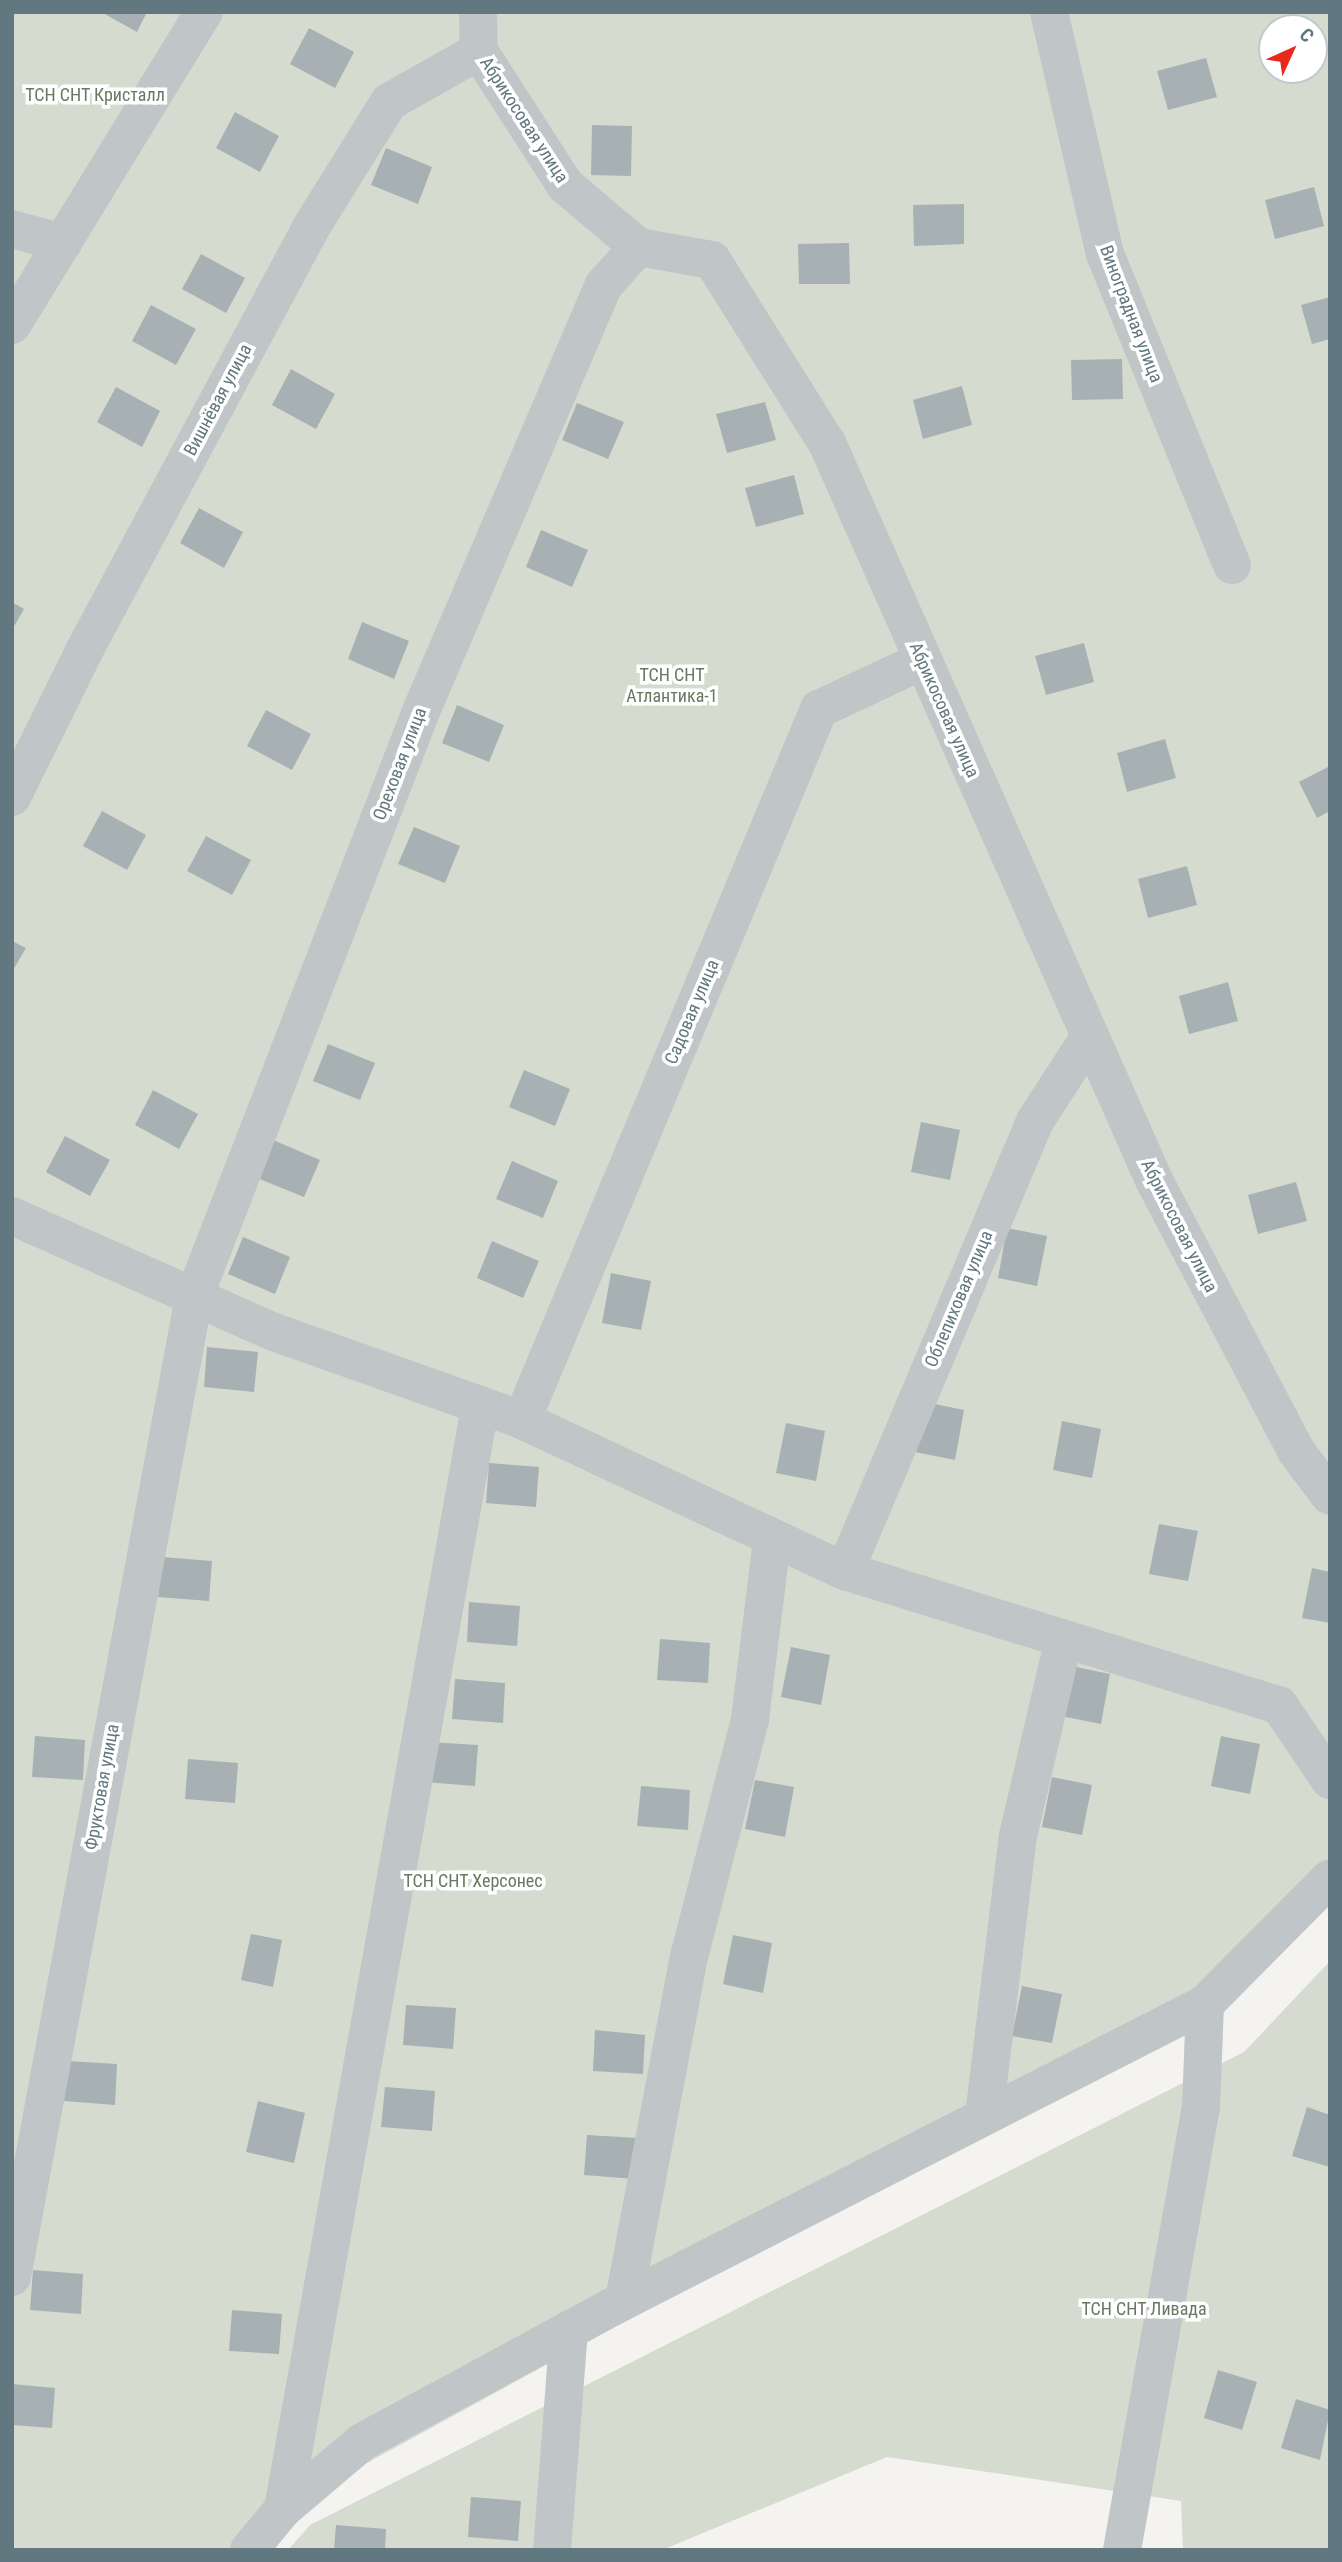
<!DOCTYPE html>
<meta charset="utf-8">
<style>
body{margin:0}
#map{position:relative;width:1342px;height:2562px;overflow:hidden;background:#f4f3ef;font-family:"Roboto Condensed",sans-serif}
div>[style]{position:absolute}
.green>*{inset:0;background:#d6dbd0}
.building>*{inset:0;background:#a7b1b4}
.minor>*{height:38px;margin:-19px;padding:0 19px;transform-origin:19px;border-radius:19px;background:#c0c5c7}
span{translate:-50% -50%;white-space:nowrap;text-align:center;line-height:1.15;-webkit-text-stroke:7px #fff;paint-order:stroke}
.park-label{font-size:18px;color:#697861}
.street-label{font-size:18px;color:#627881}
.frame{position:absolute;inset:0;border:14px solid #627881;pointer-events:none}
.north{position:absolute;left:1258px;top:14px;width:70px;height:70px;box-sizing:border-box;background:#fff;border:2px solid #c0c9cd;border-radius:50%;rotate:45deg;font-size:19px;font-weight:700;line-height:28px;text-align:center;color:#627881}
.north::after{content:'';display:block;margin:auto;width:24px;height:32px;background:#e8291b;clip-path:polygon(50% 0,100% 100%,50% 72%,0 100%)}
</style>
<div id="map">
<div class="green">
<div style="clip-path:polygon(evenodd,12px 12px,1330px 12px,1330px 1878px,1205px 2004px,283px 2509px,243px 2550px,12px 2550px,12px 12px,1272px 28px,1314px 28px,1314px 70px,1272px 70px,1272px 28px)"></div>
<div style="clip-path:polygon(1330px 1961px,1330px 2550px,1183px 2550px,1181px 2501px,887px 2457px,662px 2550px,288px 2550px,310px 2525px,1244px 2052px)"></div>
</div>
<div class="building">
<div style="clip-path:polygon(101px 12px,147px 12px,137px 32px)"></div>
<div style="clip-path:polygon(309px 28px,354px 52px,335px 88px,290px 64px)"></div>
<div style="clip-path:polygon(1206px 58px,1217px 97px,1168px 110px,1157px 71px)"></div>
<div style="clip-path:polygon(235px 112px,279px 136px,260px 172px,216px 148px)"></div>
<div style="clip-path:polygon(592px 125px,632px 126px,631px 176px,591px 175px)"></div>
<div style="clip-path:polygon(386px 148px,432px 167px,418px 204px,371px 185px)"></div>
<div style="clip-path:polygon(1314px 187px,1324px 226px,1275px 239px,1265px 200px)"></div>
<div style="clip-path:polygon(964px 204px,964px 244px,914px 246px,913px 205px)"></div>
<div style="clip-path:polygon(849px 243px,850px 284px,799px 284px,798px 244px)"></div>
<div style="clip-path:polygon(201px 254px,245px 278px,226px 313px,182px 289px)"></div>
<div style="clip-path:polygon(1330px 297px,1330px 339px,1312px 344px,1301px 305px)"></div>
<div style="clip-path:polygon(151px 305px,196px 329px,176px 365px,132px 341px)"></div>
<div style="clip-path:polygon(1122px 359px,1123px 399px,1072px 400px,1071px 360px)"></div>
<div style="clip-path:polygon(291px 369px,335px 394px,316px 429px,272px 405px)"></div>
<div style="clip-path:polygon(962px 386px,972px 425px,923px 439px,913px 400px)"></div>
<div style="clip-path:polygon(116px 387px,160px 411px,142px 447px,97px 422px)"></div>
<div style="clip-path:polygon(765px 402px,776px 440px,727px 453px,716px 414px)"></div>
<div style="clip-path:polygon(577px 403px,624px 422px,608px 459px,562px 440px)"></div>
<div style="clip-path:polygon(794px 475px,804px 514px,756px 527px,745px 488px)"></div>
<div style="clip-path:polygon(199px 508px,243px 532px,224px 568px,180px 543px)"></div>
<div style="clip-path:polygon(541px 530px,588px 550px,572px 587px,526px 567px)"></div>
<div style="clip-path:polygon(12px 602px,24px 609px,12px 630px)"></div>
<div style="clip-path:polygon(362px 622px,409px 641px,394px 679px,348px 659px)"></div>
<div style="clip-path:polygon(1084px 643px,1094px 682px,1046px 695px,1035px 656px)"></div>
<div style="clip-path:polygon(457px 705px,504px 725px,489px 762px,442px 743px)"></div>
<div style="clip-path:polygon(266px 710px,311px 734px,292px 770px,247px 746px)"></div>
<div style="clip-path:polygon(1165px 739px,1176px 778px,1127px 792px,1117px 753px)"></div>
<div style="clip-path:polygon(1330px 766px,1330px 811px,1317px 818px,1299px 782px)"></div>
<div style="clip-path:polygon(102px 811px,146px 835px,127px 870px,83px 846px)"></div>
<div style="clip-path:polygon(414px 827px,460px 846px,445px 883px,398px 864px)"></div>
<div style="clip-path:polygon(206px 836px,251px 860px,232px 895px,187px 871px)"></div>
<div style="clip-path:polygon(1187px 866px,1197px 905px,1148px 918px,1138px 879px)"></div>
<div style="clip-path:polygon(12px 941px,26px 948px,12px 972px)"></div>
<div style="clip-path:polygon(1228px 982px,1238px 1021px,1189px 1034px,1179px 996px)"></div>
<div style="clip-path:polygon(328px 1044px,375px 1063px,360px 1100px,313px 1081px)"></div>
<div style="clip-path:polygon(524px 1070px,570px 1089px,555px 1126px,509px 1107px)"></div>
<div style="clip-path:polygon(153px 1090px,198px 1114px,179px 1149px,135px 1125px)"></div>
<div style="clip-path:polygon(921px 1122px,960px 1130px,950px 1180px,911px 1172px)"></div>
<div style="clip-path:polygon(65px 1136px,110px 1160px,90px 1196px,46px 1172px)"></div>
<div style="clip-path:polygon(273px 1140px,320px 1160px,304px 1197px,257px 1178px)"></div>
<div style="clip-path:polygon(512px 1161px,558px 1181px,543px 1218px,496px 1199px)"></div>
<div style="clip-path:polygon(1296px 1182px,1307px 1221px,1258px 1234px,1248px 1195px)"></div>
<div style="clip-path:polygon(1007px 1228px,1047px 1236px,1037px 1286px,998px 1278px)"></div>
<div style="clip-path:polygon(243px 1237px,290px 1257px,275px 1294px,228px 1274px)"></div>
<div style="clip-path:polygon(492px 1241px,539px 1261px,523px 1298px,477px 1278px)"></div>
<div style="clip-path:polygon(611px 1273px,651px 1281px,641px 1330px,602px 1323px)"></div>
<div style="clip-path:polygon(207px 1347px,258px 1352px,254px 1392px,204px 1387px)"></div>
<div style="clip-path:polygon(925px 1402px,964px 1410px,955px 1460px,915px 1452px)"></div>
<div style="clip-path:polygon(1062px 1421px,1101px 1429px,1092px 1478px,1053px 1470px)"></div>
<div style="clip-path:polygon(786px 1423px,825px 1431px,816px 1481px,776px 1473px)"></div>
<div style="clip-path:polygon(489px 1463px,539px 1467px,536px 1507px,486px 1503px)"></div>
<div style="clip-path:polygon(1159px 1524px,1198px 1531px,1188px 1581px,1149px 1574px)"></div>
<div style="clip-path:polygon(162px 1557px,212px 1561px,209px 1601px,158px 1597px)"></div>
<div style="clip-path:polygon(1312px 1568px,1330px 1572px,1330px 1623px,1302px 1618px)"></div>
<div style="clip-path:polygon(469px 1602px,520px 1606px,517px 1646px,467px 1642px)"></div>
<div style="clip-path:polygon(660px 1639px,710px 1643px,708px 1683px,657px 1680px)"></div>
<div style="clip-path:polygon(791px 1647px,830px 1655px,821px 1705px,781px 1697px)"></div>
<div style="clip-path:polygon(1071px 1666px,1110px 1674px,1101px 1724px,1061px 1716px)"></div>
<div style="clip-path:polygon(455px 1679px,505px 1683px,503px 1723px,452px 1719px)"></div>
<div style="clip-path:polygon(35px 1736px,85px 1740px,83px 1780px,32px 1777px)"></div>
<div style="clip-path:polygon(1221px 1736px,1260px 1744px,1250px 1794px,1211px 1786px)"></div>
<div style="clip-path:polygon(428px 1742px,478px 1745px,475px 1786px,425px 1782px)"></div>
<div style="clip-path:polygon(188px 1759px,238px 1763px,235px 1803px,185px 1799px)"></div>
<div style="clip-path:polygon(1052px 1777px,1092px 1785px,1082px 1835px,1042px 1827px)"></div>
<div style="clip-path:polygon(755px 1780px,794px 1787px,785px 1837px,745px 1829px)"></div>
<div style="clip-path:polygon(641px 1786px,690px 1790px,688px 1830px,637px 1826px)"></div>
<div style="clip-path:polygon(251px 1934px,282px 1940px,273px 1987px,241px 1980px)"></div>
<div style="clip-path:polygon(733px 1935px,772px 1943px,763px 1993px,723px 1984px)"></div>
<div style="clip-path:polygon(1022px 1986px,1062px 1994px,1052px 2043px,1012px 2036px)"></div>
<div style="clip-path:polygon(406px 2005px,456px 2008px,453px 2049px,403px 2045px)"></div>
<div style="clip-path:polygon(595px 2030px,645px 2035px,643px 2074px,593px 2071px)"></div>
<div style="clip-path:polygon(67px 2061px,117px 2064px,115px 2105px,64px 2101px)"></div>
<div style="clip-path:polygon(385px 2087px,435px 2091px,432px 2131px,381px 2127px)"></div>
<div style="clip-path:polygon(258px 2101px,305px 2113px,294px 2163px,246px 2152px)"></div>
<div style="clip-path:polygon(1307px 2107px,1330px 2115px,1330px 2167px,1292px 2156px)"></div>
<div style="clip-path:polygon(587px 2135px,638px 2138px,635px 2179px,584px 2175px)"></div>
<div style="clip-path:polygon(33px 2270px,83px 2274px,81px 2314px,30px 2310px)"></div>
<div style="clip-path:polygon(232px 2310px,282px 2314px,279px 2354px,229px 2351px)"></div>
<div style="clip-path:polygon(1218px 2370px,1257px 2382px,1242px 2430px,1204px 2418px)"></div>
<div style="clip-path:polygon(12px 2384px,55px 2388px,52px 2428px,12px 2425px)"></div>
<div style="clip-path:polygon(1296px 2399px,1330px 2410px,1320px 2460px,1281px 2448px)"></div>
<div style="clip-path:polygon(471px 2497px,521px 2501px,518px 2541px,468px 2537px)"></div>
<div style="clip-path:polygon(336px 2525px,386px 2529px,385px 2550px,334px 2550px)"></div>
</div>
<div class="minor">
<div style="left:478px;top:12px;width:39px;rotate:89deg"></div>
<div style="left:479px;top:51px;width:159px;rotate:57.3deg"></div>
<div style="left:565px;top:185px;width:96px;rotate:40.3deg"></div>
<div style="left:638px;top:247px;width:75px;rotate:10deg"></div>
<div style="left:712px;top:260px;width:216px;rotate:57.9deg"></div>
<div style="left:827px;top:443px;width:809px;rotate:66.07deg"></div>
<div style="left:1155px;top:1182px;width:304px;rotate:62.3deg"></div>
<div style="left:1296px;top:1451px;width:56px;rotate:52.9deg"></div>
<div style="left:1049px;top:12px;width:248px;rotate:77deg"></div>
<div style="left:1105px;top:254px;width:336px;rotate:67.8deg"></div>
<div style="left:12px;top:229px;width:53px;rotate:15.4deg"></div>
<div style="left:12px;top:325px;width:367px;rotate:-58.5deg"></div>
<div style="left:12px;top:797px;width:163px;rotate:-63.7deg"></div>
<div style="left:84px;top:651px;width:479px;rotate:-61.8deg"></div>
<div style="left:310px;top:229px;width:150px;rotate:-58.1deg"></div>
<div style="left:389px;top:102px;width:103px;rotate:-29.5deg"></div>
<div style="left:12px;top:1216px;width:287px;rotate:23.9deg"></div>
<div style="left:274px;top:1332px;width:263px;rotate:19.5deg"></div>
<div style="left:522px;top:1420px;width:357px;rotate:25.1deg"></div>
<div style="left:845px;top:1571px;width:454px;rotate:17.2deg"></div>
<div style="left:1279px;top:1705px;width:91px;rotate:55.8deg"></div>
<div style="left:522px;top:1420px;width:771px;rotate:-67.33deg"></div>
<div style="left:819px;top:709px;width:114px;rotate:-25deg"></div>
<div style="left:845px;top:1571px;width:488px;rotate:-67.1deg"></div>
<div style="left:1035px;top:1121px;width:101px;rotate:-57.1deg"></div>
<div style="left:984px;top:2116px;width:282px;rotate:-83.1deg"></div>
<div style="left:1018px;top:1836px;width:202px;rotate:-76.9deg"></div>
<div style="left:12px;top:2277px;width:997px;rotate:-79.48deg"></div>
<div style="left:194px;top:1297px;width:631px;rotate:-68.81deg"></div>
<div style="left:422px;top:709px;width:461px;rotate:-66.8deg"></div>
<div style="left:604px;top:285px;width:51px;rotate:-48.2deg"></div>
<div style="left:624px;top:2300px;width:349px;rotate:-79.3deg"></div>
<div style="left:689px;top:1957px;width:246px;rotate:-75.6deg"></div>
<div style="left:750px;top:1719px;width:180px;rotate:-83deg"></div>
<div style="left:283px;top:2509px;width:1118px;rotate:-79.86deg"></div>
<div style="left:249px;top:2550px;width:53px;rotate:-50.3deg"></div>
<div style="left:283px;top:2509px;width:104px;rotate:-40.3deg"></div>
<div style="left:362px;top:2442px;width:284px;rotate:-28.4deg"></div>
<div style="left:612px;top:2307px;width:666px;rotate:-27.07deg"></div>
<div style="left:1205px;top:2004px;width:177px;rotate:-45.2deg"></div>
<div style="left:552px;top:2550px;width:221px;rotate:-85.6deg"></div>
<div style="left:1122px;top:2550px;width:449px;rotate:-79.9deg"></div>
<div style="left:1201px;top:2108px;width:104px;rotate:-87.8deg"></div>
</div>
<div class="park-label">
<span style="left:95px;top:95px">ТСН СНТ Кристалл</span>
<span style="left:672px;top:686px">ТСН СНТ<br>Атлантика-1</span>
<span style="left:473px;top:1881px">ТСН СНТ Херсонес</span>
<span style="left:1144px;top:2309px">ТСН СНТ Ливада</span>
</div>
<div class="street-label">
<span style="left:524px;top:120px;rotate:57deg">Абрикосовая улица</span>
<span style="left:1131px;top:314px;rotate:69deg">Виноградная улица</span>
<span style="left:218px;top:400px;rotate:-62deg">Вишнёвая улица</span>
<span style="left:944px;top:710px;rotate:66deg">Абрикосовая улица</span>
<span style="left:400px;top:764px;rotate:-69deg">Ореховая улица</span>
<span style="left:692px;top:1012px;rotate:-67deg">Садовая улица</span>
<span style="left:1179px;top:1226px;rotate:63deg">Абрикосовая улица</span>
<span style="left:959px;top:1299px;rotate:-67deg">Облепиховая улица</span>
<span style="left:102px;top:1787px;rotate:-80deg">Фруктовая улица</span>
</div>
<div class="frame"></div>
<div class="north">С</div>
</div>
